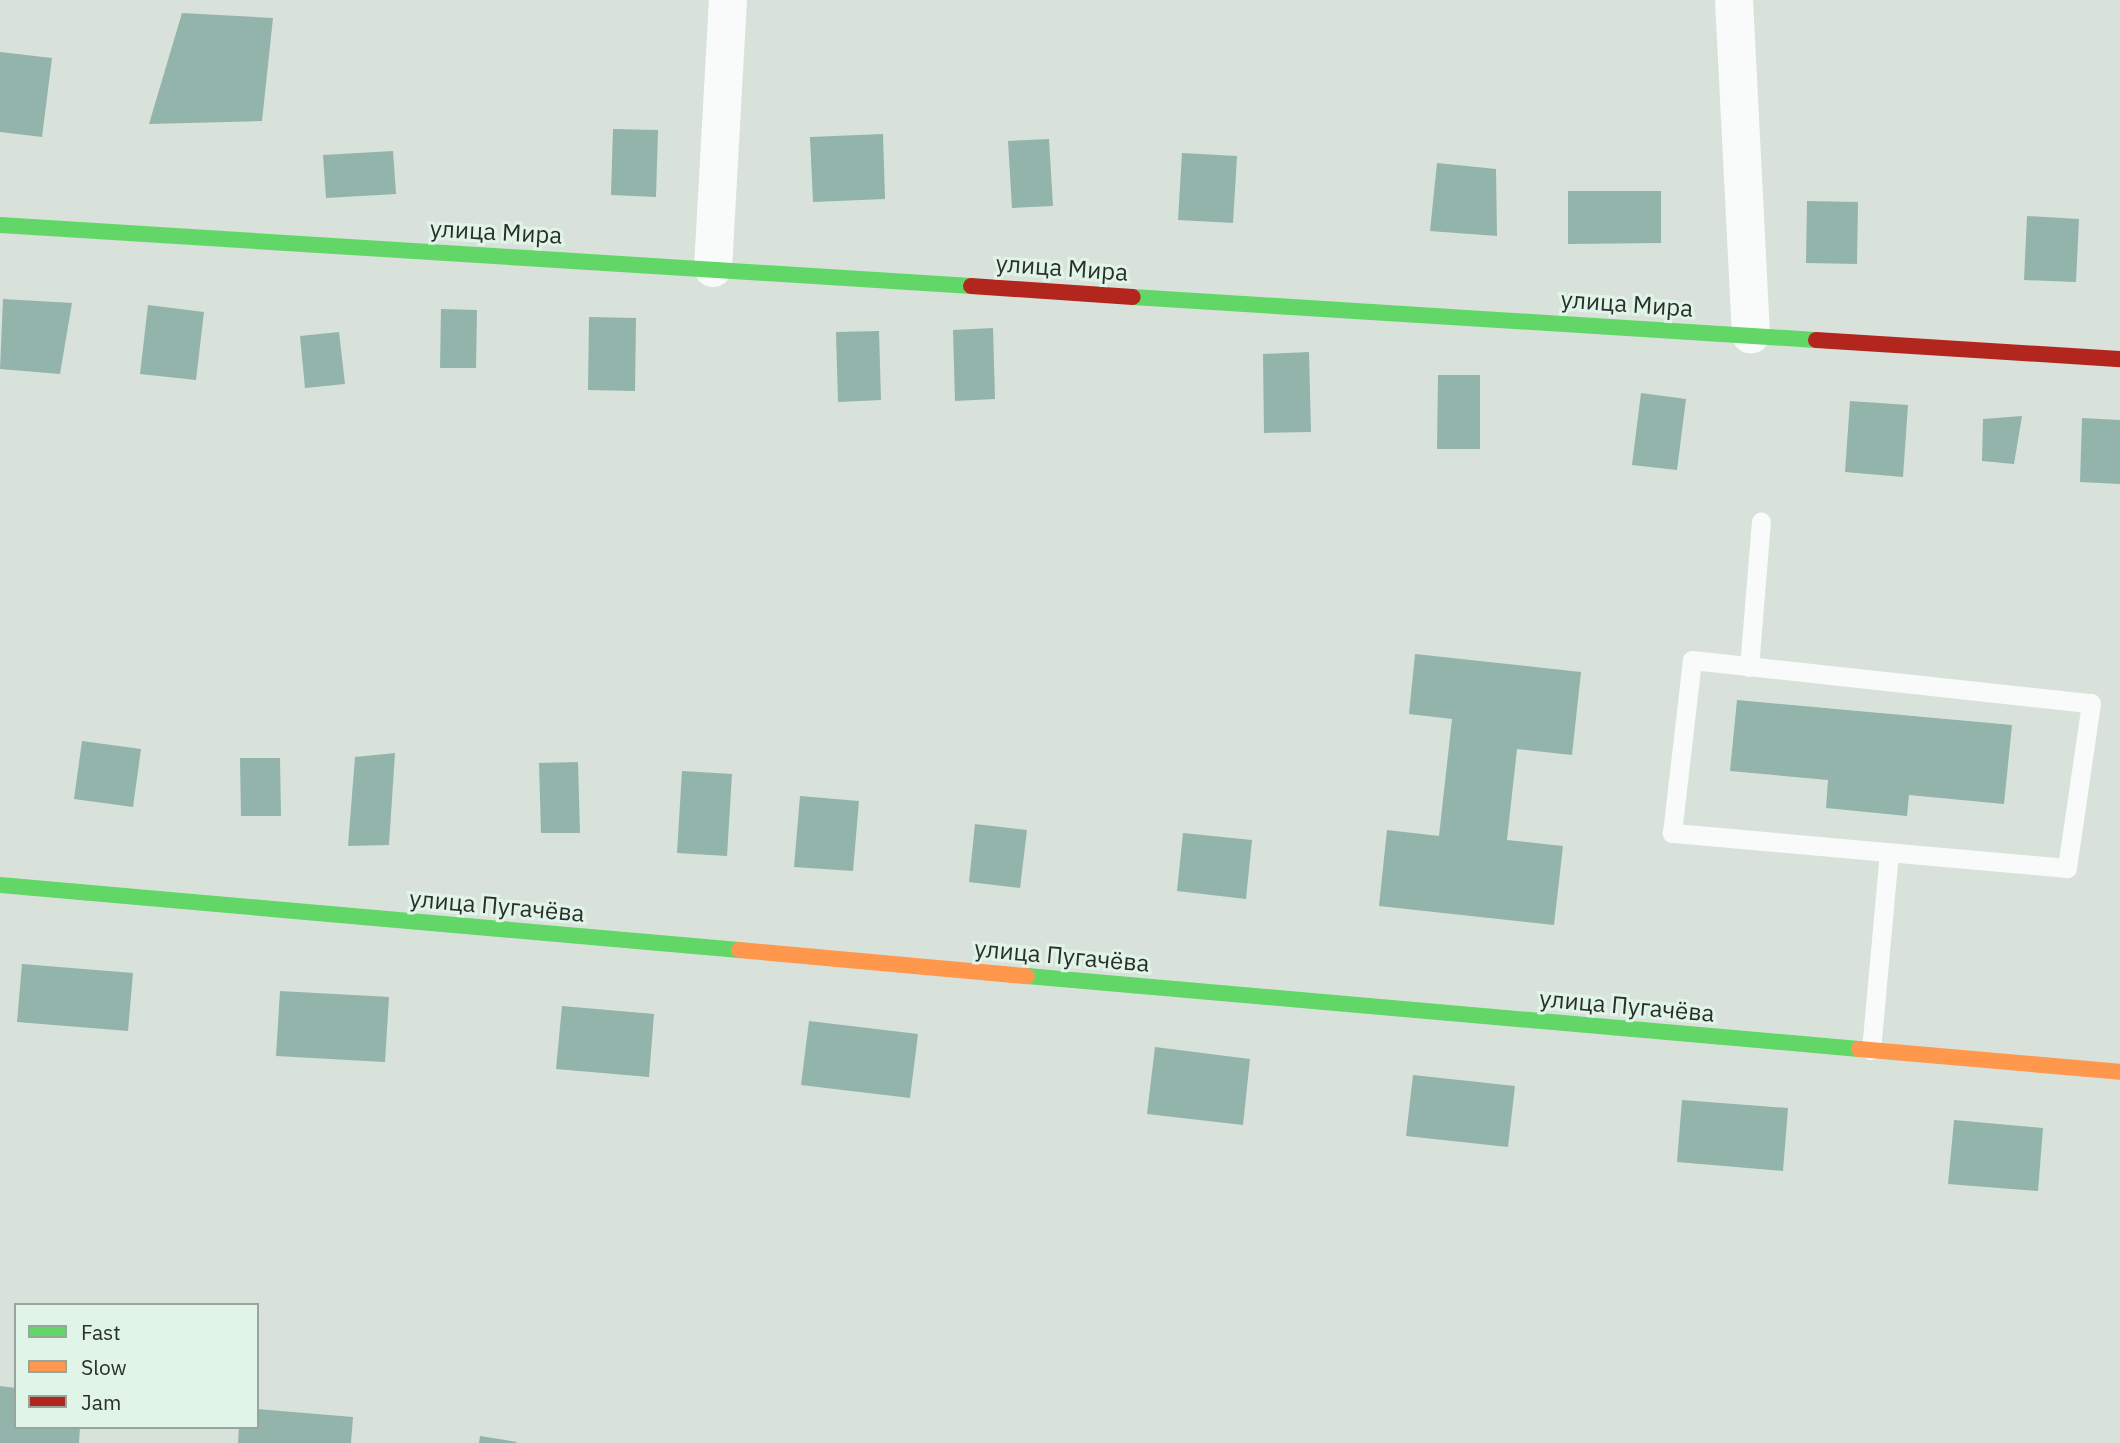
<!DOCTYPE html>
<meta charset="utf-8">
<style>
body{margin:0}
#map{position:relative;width:2120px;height:1443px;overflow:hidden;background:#d8e2db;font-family:"IBM Plex Sans",sans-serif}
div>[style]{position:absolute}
.building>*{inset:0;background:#92b4ab}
.lane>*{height:19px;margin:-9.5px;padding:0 9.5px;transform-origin:9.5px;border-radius:9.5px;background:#f9fbfa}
.street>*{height:38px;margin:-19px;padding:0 19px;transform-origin:19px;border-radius:19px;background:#f9fbfa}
.fast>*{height:16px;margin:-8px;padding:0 8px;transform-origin:8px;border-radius:8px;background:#63d668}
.slow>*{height:16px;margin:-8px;padding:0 8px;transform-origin:8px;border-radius:8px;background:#ff974d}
.jam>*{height:16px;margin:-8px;padding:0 8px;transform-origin:8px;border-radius:8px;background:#b3261e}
span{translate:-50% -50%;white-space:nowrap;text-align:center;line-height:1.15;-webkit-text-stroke:6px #e0f4e7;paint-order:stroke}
.street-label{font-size:24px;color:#29302b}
.legend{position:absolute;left:14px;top:1303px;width:245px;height:126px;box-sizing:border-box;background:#e0f4e7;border:2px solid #97a69c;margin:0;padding:9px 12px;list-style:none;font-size:21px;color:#29302b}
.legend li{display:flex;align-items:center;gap:14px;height:35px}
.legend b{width:35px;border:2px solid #97a69c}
</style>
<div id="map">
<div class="building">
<div style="clip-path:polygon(182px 13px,273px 18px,262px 121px,149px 124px)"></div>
<div style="clip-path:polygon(0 52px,52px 58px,42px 137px,0 132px)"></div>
<div style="clip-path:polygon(613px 129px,658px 130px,656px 197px,611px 195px)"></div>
<div style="clip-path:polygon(883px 134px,885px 199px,813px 202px,810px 137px)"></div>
<div style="clip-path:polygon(1049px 139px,1053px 206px,1012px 208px,1008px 141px)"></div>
<div style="clip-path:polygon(393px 151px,396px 194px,326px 198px,323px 155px)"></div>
<div style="clip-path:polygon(1182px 153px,1237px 156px,1233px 223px,1178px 220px)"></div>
<div style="clip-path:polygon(1437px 163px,1496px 169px,1497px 236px,1430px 231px)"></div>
<div style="clip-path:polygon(1568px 191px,1661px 191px,1661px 243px,1568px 244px)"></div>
<div style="clip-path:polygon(1807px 201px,1858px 202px,1857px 264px,1806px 263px)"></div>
<div style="clip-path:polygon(2027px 216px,2079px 219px,2076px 282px,2024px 280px)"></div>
<div style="clip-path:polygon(3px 299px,72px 303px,60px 374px,0 369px)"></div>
<div style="clip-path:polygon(148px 305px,204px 312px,196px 380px,140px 374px)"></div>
<div style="clip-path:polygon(441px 309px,477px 310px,476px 368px,440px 368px)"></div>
<div style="clip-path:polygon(589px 317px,636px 318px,635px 391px,588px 390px)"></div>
<div style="clip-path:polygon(993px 328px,995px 399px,955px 401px,953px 330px)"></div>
<div style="clip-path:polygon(879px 331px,881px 400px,838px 402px,836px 332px)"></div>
<div style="clip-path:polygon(339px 332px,345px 384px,305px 388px,300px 336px)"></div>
<div style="clip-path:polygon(1309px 352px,1311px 432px,1264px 433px,1263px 354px)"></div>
<div style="clip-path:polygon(1438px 375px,1480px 375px,1480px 449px,1437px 449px)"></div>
<div style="clip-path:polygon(1641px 393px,1686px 399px,1677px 470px,1632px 465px)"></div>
<div style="clip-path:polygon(1850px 401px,1908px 405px,1903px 477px,1845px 472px)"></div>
<div style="clip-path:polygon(2022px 416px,2014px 464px,1982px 461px,1983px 419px)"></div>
<div style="clip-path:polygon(2082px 418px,2120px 420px,2120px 484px,2080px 482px)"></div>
<div style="clip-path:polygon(1415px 654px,1581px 672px,1572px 755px,1517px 749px,1507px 840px,1563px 846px,1554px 925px,1379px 906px,1387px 830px,1439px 836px,1452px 719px,1409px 714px)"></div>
<div style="clip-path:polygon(1737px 700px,2012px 725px,2004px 804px,1909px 795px,1907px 816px,1826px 808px,1828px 780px,1730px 771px)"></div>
<div style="clip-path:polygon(82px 741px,141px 749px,133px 807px,74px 799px)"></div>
<div style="clip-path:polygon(395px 753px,389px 845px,348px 846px,355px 757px)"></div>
<div style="clip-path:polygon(240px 758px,280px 758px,281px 816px,241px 816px)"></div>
<div style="clip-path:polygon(578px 762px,580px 833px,541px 833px,539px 763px)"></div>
<div style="clip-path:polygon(682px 771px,732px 774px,727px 856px,677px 853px)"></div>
<div style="clip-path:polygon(800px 796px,859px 801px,853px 871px,794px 867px)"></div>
<div style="clip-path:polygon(975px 824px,1027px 830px,1020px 888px,969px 882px)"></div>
<div style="clip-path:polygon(1183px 833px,1252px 840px,1246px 899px,1177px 891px)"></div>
<div style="clip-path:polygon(22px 964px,133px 973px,128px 1031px,17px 1022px)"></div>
<div style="clip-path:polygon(280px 991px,389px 997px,385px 1062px,276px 1056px)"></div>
<div style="clip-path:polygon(562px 1006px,654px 1014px,649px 1077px,556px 1069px)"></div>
<div style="clip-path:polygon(809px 1021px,918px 1034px,910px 1098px,801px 1085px)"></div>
<div style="clip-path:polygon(1155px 1047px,1250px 1059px,1243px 1125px,1147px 1114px)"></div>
<div style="clip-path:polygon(1413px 1075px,1515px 1086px,1508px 1147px,1406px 1136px)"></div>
<div style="clip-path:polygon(1682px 1100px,1788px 1108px,1783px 1171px,1677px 1162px)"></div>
<div style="clip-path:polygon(1954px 1120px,2043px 1128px,2038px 1191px,1948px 1184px)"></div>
<div style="clip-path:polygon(0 1386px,16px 1388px,16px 1427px,80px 1427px,79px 1443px,0 1443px)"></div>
<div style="clip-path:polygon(257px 1409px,353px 1417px,351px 1443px,238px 1443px,239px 1427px,257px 1427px)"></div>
<div style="clip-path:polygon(480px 1436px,517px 1442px,516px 1443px,479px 1443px)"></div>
</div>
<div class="lane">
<div style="left:1692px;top:660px;width:401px;rotate:6.2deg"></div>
<div style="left:2091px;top:703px;width:167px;rotate:98.3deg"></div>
<div style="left:2067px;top:868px;width:397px;rotate:-174.9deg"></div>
<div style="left:1672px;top:833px;width:174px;rotate:-83.4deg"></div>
<div style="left:1749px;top:667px;width:146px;rotate:-85.3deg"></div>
<div style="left:1871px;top:1050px;width:198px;rotate:-84.8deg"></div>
</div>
<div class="street">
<div style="left:1734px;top:0;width:335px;rotate:87.1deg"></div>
<div style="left:713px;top:268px;width:268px;rotate:-86.8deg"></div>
</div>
<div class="fast">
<div style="left:0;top:225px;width:973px;rotate:3.59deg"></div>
<div style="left:1133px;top:297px;width:684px;rotate:3.6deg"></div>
<div style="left:0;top:885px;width:742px;rotate:5.03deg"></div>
<div style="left:1027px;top:976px;width:835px;rotate:5.01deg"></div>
</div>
<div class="slow">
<div style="left:739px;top:950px;width:289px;rotate:5.2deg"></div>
<div style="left:1859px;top:1049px;width:262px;rotate:5deg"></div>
</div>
<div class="jam">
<div style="left:971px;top:286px;width:162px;rotate:3.9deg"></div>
<div style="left:1816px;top:340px;width:305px;rotate:3.6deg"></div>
</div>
<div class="street-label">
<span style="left:496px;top:232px;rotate:3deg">улица Мира</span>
<span style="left:1062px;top:268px;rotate:4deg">улица Мира</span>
<span style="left:1627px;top:304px;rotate:4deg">улица Мира</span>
<span style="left:497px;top:906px;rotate:5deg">улица Пугачёва</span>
<span style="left:1062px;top:956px;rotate:5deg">улица Пугачёва</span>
<span style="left:1627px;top:1006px;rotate:5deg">улица Пугачёва</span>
</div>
<ul class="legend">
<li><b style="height:9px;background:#63d668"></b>Fast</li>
<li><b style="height:9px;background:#ff974d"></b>Slow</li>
<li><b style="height:9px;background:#b3261e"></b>Jam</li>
</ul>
</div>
